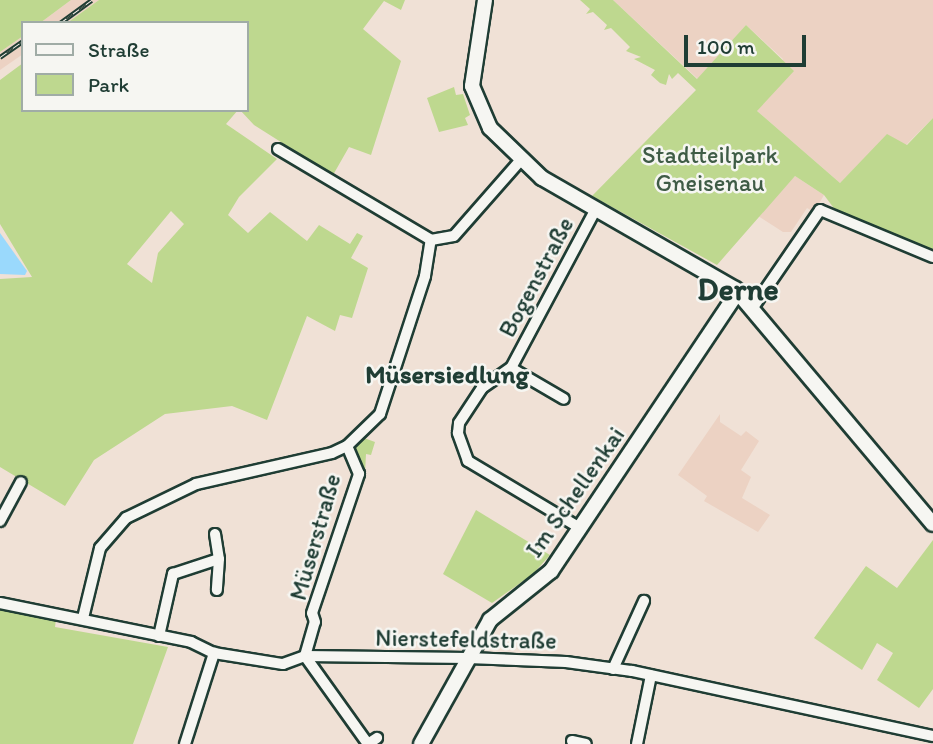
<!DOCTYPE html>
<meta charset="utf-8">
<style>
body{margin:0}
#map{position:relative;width:933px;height:744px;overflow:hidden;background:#f0e1d6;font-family:Itim,sans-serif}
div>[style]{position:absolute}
.built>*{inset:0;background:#ecd2c3}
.green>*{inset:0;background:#bed88f}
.water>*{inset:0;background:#9ad9fc}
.roads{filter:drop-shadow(2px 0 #1f3d34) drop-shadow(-2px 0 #1f3d34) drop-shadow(0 2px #1f3d34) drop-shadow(0 -2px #1f3d34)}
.street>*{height:10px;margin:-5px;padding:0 5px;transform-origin:5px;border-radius:5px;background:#f6f6f2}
.secondary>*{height:14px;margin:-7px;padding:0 7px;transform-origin:7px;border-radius:7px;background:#f6f6f2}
.rail>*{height:5px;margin-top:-2.5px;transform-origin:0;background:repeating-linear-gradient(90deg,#f6f6f2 0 8px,#1f3d34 0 16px);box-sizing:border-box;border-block:2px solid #1f3d34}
span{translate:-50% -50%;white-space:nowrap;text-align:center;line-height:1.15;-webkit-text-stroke:5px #f6f6f2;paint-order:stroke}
.park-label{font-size:24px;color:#3f5c46}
.street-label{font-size:24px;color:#1f3d34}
.neighbourhood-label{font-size:26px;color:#1f3d34;font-weight:700}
.district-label{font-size:32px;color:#1f3d34;font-weight:700}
.legend{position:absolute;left:21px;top:21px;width:228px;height:91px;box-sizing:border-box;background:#f6f6f2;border:2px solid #a0aca6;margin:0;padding:9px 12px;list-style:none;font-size:21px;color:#1f3d34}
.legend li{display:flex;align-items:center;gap:14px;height:35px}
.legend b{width:35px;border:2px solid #a0aca6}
.scale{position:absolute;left:684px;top:35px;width:122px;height:32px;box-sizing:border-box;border:4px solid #1f3d34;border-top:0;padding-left:9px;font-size:21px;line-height:24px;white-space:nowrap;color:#1f3d34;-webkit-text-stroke:5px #f6f6f2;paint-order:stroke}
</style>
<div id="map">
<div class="built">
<div style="clip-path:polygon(71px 0,99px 0,67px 23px,40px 23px)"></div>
<div style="clip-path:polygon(613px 0,933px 0,933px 118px,906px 145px,887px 135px,840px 183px,757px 111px,783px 59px,746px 25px,698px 79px)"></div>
<div style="clip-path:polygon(23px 36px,23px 54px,0 70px,0 52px)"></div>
<div style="clip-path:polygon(795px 176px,824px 195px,814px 212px,807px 208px,791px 232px,783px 232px,758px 216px)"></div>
<div style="clip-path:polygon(720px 414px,720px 422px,741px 436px,746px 431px,759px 441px,741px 470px,751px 477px,742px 498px,770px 515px,758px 532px,704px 501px,707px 496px,678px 475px)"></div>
</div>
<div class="green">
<div style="clip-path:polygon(0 0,71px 0,40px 23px,23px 23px,23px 36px,0 52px)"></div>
<div style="clip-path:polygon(99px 0,405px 0,401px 10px,384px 1px,363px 29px,401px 61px,371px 155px,349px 147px,333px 175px,254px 125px,240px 110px,247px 110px,247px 23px,67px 23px)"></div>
<div style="clip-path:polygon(580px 0,613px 0,697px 79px,746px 25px,794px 71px,757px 111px,840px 183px,887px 134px,907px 145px,933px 118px,933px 252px,836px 211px,824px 195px,795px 176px,717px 265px,592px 196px,696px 90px,678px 73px,672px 79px,669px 74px,666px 85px,660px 83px,651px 75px,655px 70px,634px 59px,641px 57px,626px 51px,630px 47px,611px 28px,604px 30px,607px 25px,593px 12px,586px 14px,590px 9px)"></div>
<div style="clip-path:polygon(evenodd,23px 63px,23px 110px,238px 110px,226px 124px,277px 159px,239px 197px,228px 215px,248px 233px,270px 212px,307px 241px,319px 225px,350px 244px,357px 233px,363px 236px,351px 258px,368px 268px,352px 318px,340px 315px,335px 331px,307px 316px,267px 420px,232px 406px,165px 414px,94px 460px,65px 506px,0 467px,0 279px,32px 277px,0 224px,0 80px,23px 63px,171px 211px,184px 224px,158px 253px,152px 283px,127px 264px,171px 211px)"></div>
<div style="clip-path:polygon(454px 87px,456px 95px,463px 94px,470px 115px,465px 118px,468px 125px,439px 132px,427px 98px)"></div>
<div style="clip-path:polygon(364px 438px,375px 442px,371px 455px,366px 454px,365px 473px,352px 452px)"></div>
<div style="clip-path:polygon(476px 510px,550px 555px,533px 574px,492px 603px,443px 574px)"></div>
<div style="clip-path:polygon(933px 540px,933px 689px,919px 708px,877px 680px,893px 653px,877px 643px,862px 670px,814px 638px,866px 566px,897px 588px)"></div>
<div style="clip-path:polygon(0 608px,56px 619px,55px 627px,168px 647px,133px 744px,0 744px)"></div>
</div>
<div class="water">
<div style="clip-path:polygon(0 233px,27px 271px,25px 275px,0 274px)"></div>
</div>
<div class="roads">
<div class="street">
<div style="left:278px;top:149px;width:178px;rotate:30.7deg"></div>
<div style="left:431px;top:240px;width:23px;rotate:-10deg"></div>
<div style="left:454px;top:236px;width:100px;rotate:-48.7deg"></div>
<div style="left:752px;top:309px;width:120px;rotate:-55.5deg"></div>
<div style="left:820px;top:210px;width:122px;rotate:22.6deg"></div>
<div style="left:511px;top:368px;width:61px;rotate:30.3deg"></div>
<div style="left:0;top:521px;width:44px;rotate:-61.7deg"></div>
<div style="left:580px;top:528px;width:131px;rotate:-149.1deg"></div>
<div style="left:468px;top:461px;width:30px;rotate:-110deg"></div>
<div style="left:458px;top:433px;width:10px;rotate:-84deg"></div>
<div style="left:459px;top:423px;width:42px;rotate:-56.7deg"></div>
<div style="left:482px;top:388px;width:35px;rotate:-35deg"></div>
<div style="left:511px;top:368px;width:180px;rotate:-61.9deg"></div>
<div style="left:215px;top:534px;width:25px;rotate:81deg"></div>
<div style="left:219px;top:559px;width:31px;rotate:94deg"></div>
<div style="left:0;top:603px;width:195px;rotate:11.5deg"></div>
<div style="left:191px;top:642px;width:25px;rotate:26deg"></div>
<div style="left:214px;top:653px;width:70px;rotate:9.1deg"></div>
<div style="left:283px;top:664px;width:23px;rotate:-20deg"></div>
<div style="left:305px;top:656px;width:163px;rotate:0.7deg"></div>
<div style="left:468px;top:658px;width:98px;rotate:2.3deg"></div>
<div style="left:566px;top:662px;width:67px;rotate:7.8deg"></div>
<div style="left:632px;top:671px;width:308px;rotate:12.2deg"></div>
<div style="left:83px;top:618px;width:72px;rotate:-76.3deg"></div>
<div style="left:100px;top:548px;width:40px;rotate:-49deg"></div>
<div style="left:126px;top:518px;width:78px;rotate:-25.9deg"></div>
<div style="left:196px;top:484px;width:139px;rotate:-12.8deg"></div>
<div style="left:332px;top:453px;width:17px;rotate:-25deg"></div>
<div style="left:159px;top:636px;width:64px;rotate:-77.3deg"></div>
<div style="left:173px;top:574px;width:48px;rotate:-18.1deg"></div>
<div style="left:305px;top:656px;width:35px;rotate:-74deg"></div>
<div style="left:315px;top:622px;width:9px;rotate:-108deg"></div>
<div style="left:312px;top:613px;width:147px;rotate:-71.3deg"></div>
<div style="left:359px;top:474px;width:30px;rotate:-113deg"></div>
<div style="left:347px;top:446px;width:46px;rotate:-44.1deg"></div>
<div style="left:380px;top:414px;width:145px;rotate:-71.9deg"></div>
<div style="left:425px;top:276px;width:36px;rotate:-81deg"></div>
<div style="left:305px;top:656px;width:108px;rotate:54.4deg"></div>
<div style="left:613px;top:669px;width:75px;rotate:-65.5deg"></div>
<div style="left:572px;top:741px;width:14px;rotate:12deg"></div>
<div style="left:185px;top:744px;width:96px;rotate:-72.3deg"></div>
<div style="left:368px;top:744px;width:11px;rotate:-34deg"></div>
<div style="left:637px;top:744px;width:70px;rotate:-78.5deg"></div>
</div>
<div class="secondary">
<div style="left:485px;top:0;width:87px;rotate:98.6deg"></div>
<div style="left:472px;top:86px;width:46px;rotate:66.8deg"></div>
<div style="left:490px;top:128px;width:72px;rotate:43.9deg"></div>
<div style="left:542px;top:178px;width:223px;rotate:29.9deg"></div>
<div style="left:735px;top:289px;width:307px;rotate:49.9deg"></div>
<div style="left:421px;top:744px;width:142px;rotate:-60.9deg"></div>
<div style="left:490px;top:620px;width:78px;rotate:-38.8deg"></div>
<div style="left:551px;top:571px;width:336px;rotate:-56.2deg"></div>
</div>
</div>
<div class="rail">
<div style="left:60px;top:23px;width:39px;rotate:-36deg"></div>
<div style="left:0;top:57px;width:28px;rotate:-35deg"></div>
</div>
<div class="park-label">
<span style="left:710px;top:169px">Stadtteilpark<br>Gneisenau</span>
</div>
<div class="street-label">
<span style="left:536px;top:277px;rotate:-62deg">Bogenstraße</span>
<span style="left:575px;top:492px;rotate:-55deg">Im Schellenkai</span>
<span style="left:315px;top:537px;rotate:-74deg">Müserstraße</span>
<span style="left:466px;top:639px;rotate:1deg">Nierstefeldstraße</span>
</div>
<div class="neighbourhood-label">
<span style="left:447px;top:375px">Müsersiedlung</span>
</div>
<div class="district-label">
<span style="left:738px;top:289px">Derne</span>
</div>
<ul class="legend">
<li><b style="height:9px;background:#f6f6f2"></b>Straße</li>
<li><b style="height:19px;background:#bed88f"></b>Park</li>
</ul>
<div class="scale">100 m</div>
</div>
